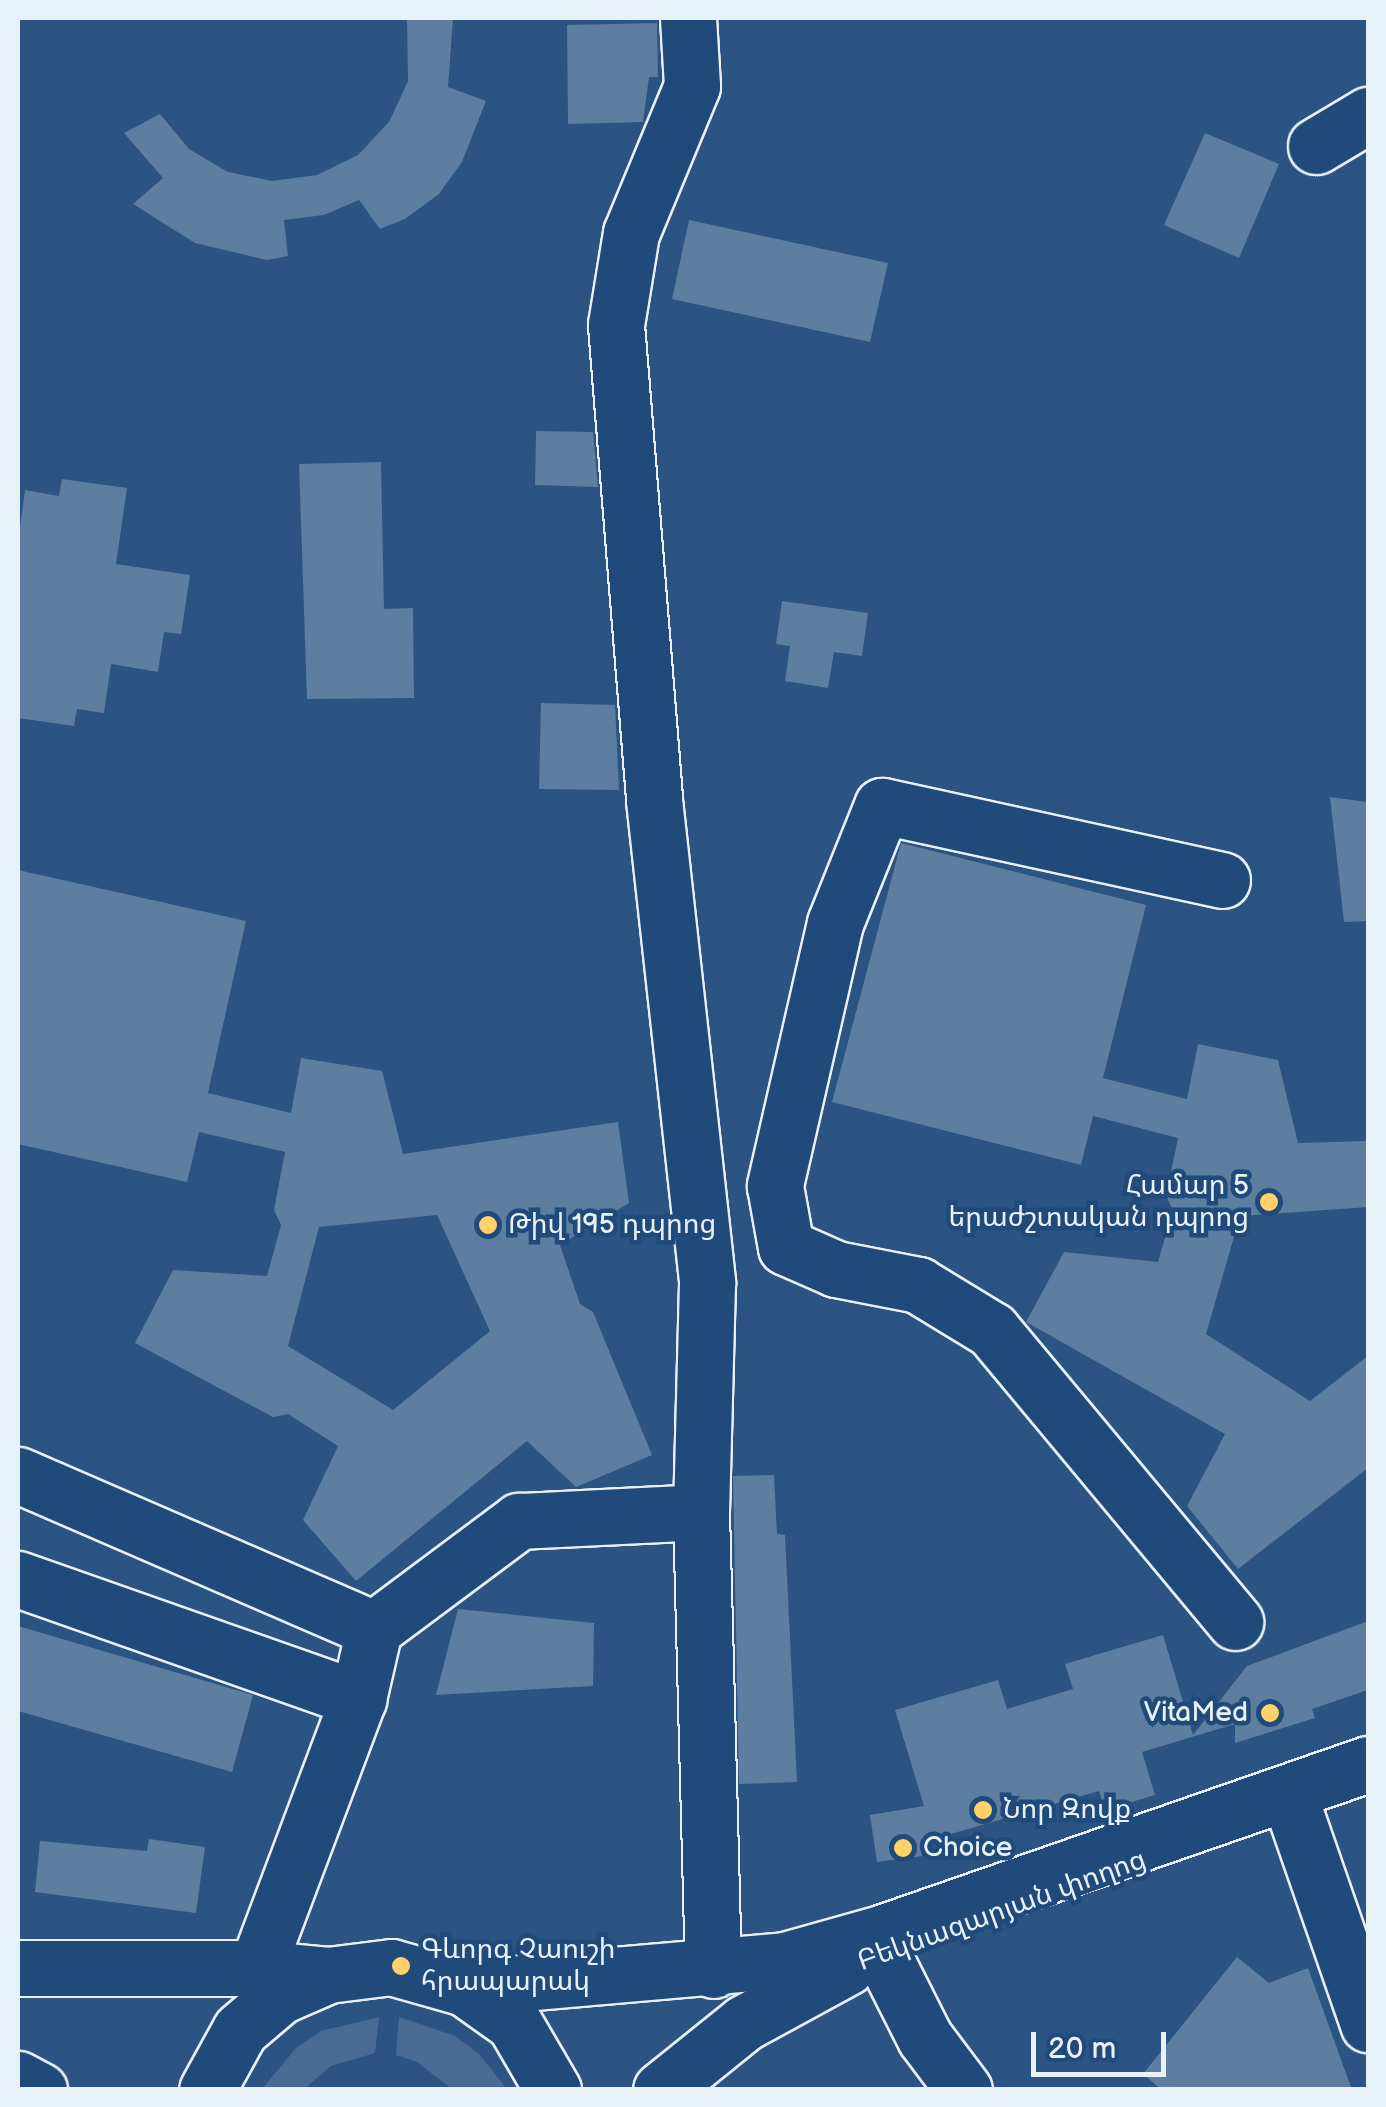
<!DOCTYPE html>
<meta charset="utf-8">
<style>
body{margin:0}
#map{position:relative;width:1386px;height:2107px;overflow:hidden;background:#2b5482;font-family:"Balsamiq Sans","Noto Sans Armenian",sans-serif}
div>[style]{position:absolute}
.green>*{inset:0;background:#476b93}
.building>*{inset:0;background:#5d7da1}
.roads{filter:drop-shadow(2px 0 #e8f1f8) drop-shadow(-2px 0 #e8f1f8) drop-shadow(0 2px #e8f1f8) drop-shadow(0 -2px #e8f1f8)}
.minor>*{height:55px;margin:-27.5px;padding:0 27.5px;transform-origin:27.5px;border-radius:27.5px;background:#1f4a7a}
.major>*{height:55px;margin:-27.5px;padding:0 27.5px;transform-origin:27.5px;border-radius:27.5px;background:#1f4a7a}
.dots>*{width:28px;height:28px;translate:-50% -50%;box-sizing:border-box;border:5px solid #1f4a7a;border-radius:50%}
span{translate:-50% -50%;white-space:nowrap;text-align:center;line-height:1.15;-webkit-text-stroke:9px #1f4a7a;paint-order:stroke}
.poi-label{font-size:28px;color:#e8f1f8}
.right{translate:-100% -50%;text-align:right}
.left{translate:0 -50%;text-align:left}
.street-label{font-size:28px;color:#e8f1f8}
.frame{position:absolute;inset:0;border:20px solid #e8f1f8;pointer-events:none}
.scale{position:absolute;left:1031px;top:2032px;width:135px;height:45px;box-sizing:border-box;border:5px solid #e8f1f8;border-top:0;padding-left:12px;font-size:30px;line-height:35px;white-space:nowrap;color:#e8f1f8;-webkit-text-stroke:8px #1f4a7a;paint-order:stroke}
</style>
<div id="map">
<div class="green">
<div style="clip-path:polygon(379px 2017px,375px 2053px,331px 2066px,304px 2089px,262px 2089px,296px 2048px,321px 2031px)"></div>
<div style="clip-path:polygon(399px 2017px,455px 2036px,479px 2054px,507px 2089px,452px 2089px,417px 2062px,396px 2055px)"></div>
</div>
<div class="building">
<div style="clip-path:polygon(407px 18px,453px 18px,448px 87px,486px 101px,462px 162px,439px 194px,405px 219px,380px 229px,359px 200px,324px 215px,284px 220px,288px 256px,267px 260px,195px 243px,133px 204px,163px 178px,124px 133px,160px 114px,189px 149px,228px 172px,272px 181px,317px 175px,358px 155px,389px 122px,408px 81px)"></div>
<div style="clip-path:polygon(657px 23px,658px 77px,649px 77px,643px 122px,568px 124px,567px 25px)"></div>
<div style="clip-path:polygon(1205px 133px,1279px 164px,1239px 258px,1164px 225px)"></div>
<div style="clip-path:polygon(689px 220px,888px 263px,870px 342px,672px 299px)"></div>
<div style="clip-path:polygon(536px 431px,593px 432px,598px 487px,535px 485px)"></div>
<div style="clip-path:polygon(381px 462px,384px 609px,413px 608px,414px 698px,307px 699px,299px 464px)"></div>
<div style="clip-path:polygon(62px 479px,127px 488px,116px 564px,190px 575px,181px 634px,164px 632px,158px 672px,111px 664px,104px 713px,77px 709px,74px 726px,18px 718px,18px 543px,25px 490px,59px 496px)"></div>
<div style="clip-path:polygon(782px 601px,868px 613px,862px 656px,834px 652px,828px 688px,785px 681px,790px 646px,776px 644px)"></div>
<div style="clip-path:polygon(541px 703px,615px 705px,619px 790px,539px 789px)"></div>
<div style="clip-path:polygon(1330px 797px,1368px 802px,1368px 921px,1344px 922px)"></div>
<div style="clip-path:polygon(901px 843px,1146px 905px,1103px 1078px,1187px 1099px,1198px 1044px,1278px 1060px,1298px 1143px,1368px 1141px,1368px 1207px,1240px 1216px,1206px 1334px,1310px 1401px,1368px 1356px,1368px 1468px,1238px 1569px,1187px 1506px,1225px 1434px,1026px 1322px,1064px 1252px,1158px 1262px,1173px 1210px,1166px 1196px,1178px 1138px,1093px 1116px,1081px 1165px,832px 1102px)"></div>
<div style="clip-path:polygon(evenodd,18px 870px,246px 921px,208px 1093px,291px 1113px,301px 1058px,382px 1071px,403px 1154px,618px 1122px,629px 1203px,560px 1245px,580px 1304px,593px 1312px,652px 1455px,576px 1487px,527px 1441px,356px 1581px,303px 1520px,338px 1446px,288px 1414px,273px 1417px,135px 1343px,173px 1270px,267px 1276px,281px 1225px,274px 1210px,285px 1152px,199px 1132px,187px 1182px,18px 1144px,18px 870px,437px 1215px,490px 1331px,393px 1410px,288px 1346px,319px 1227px,437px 1215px)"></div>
<div style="clip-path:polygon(774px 1475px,777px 1534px,785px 1535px,797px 1782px,739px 1784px,733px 1476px)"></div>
<div style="clip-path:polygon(458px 1609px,594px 1623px,593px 1686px,436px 1695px)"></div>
<div style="clip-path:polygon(1368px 1621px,1368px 1690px,1312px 1709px,1315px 1718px,1235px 1743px,1235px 1724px,1142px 1752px,1155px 1795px,1105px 1810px,1099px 1791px,920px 1843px,922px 1856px,877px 1862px,870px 1815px,924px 1806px,895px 1710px,998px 1680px,1007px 1709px,1073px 1689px,1065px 1664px,1163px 1635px,1193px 1735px,1247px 1666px)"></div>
<div style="clip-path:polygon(18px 1626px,253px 1695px,232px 1772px,18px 1711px)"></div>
<div style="clip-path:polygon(149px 1839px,205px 1847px,196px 1913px,35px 1892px,40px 1841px,147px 1851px)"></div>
<div style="clip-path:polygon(1237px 1957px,1269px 1983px,1308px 1968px,1352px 2090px,1162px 2090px,1143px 2074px)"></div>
</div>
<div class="roads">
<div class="minor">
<div style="left:688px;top:18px;width:68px;rotate:86.6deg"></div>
<div style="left:692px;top:86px;width:159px;rotate:112.5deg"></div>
<div style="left:631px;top:233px;width:93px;rotate:99.3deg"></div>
<div style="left:616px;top:325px;width:477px;rotate:85.4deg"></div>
<div style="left:654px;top:800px;width:486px;rotate:83.7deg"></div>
<div style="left:707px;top:1283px;width:229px;rotate:91.5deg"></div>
<div style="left:701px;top:1512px;width:458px;rotate:88.5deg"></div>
<div style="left:1316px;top:146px;width:61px;rotate:-30.8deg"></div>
<div style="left:1222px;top:880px;width:348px;rotate:-167.7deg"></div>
<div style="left:882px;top:806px;width:126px;rotate:111.9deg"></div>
<div style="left:835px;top:923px;width:270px;rotate:102.9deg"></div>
<div style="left:775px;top:1186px;width:62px;rotate:79.8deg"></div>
<div style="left:786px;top:1247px;width:55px;rotate:23.7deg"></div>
<div style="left:836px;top:1269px;width:84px;rotate:11deg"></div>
<div style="left:918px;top:1285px;width:87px;rotate:31.3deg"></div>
<div style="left:992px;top:1330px;width:380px;rotate:50.2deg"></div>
<div style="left:18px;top:1475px;width:388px;rotate:23.4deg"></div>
<div style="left:374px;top:1629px;width:72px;rotate:102.9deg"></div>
<div style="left:358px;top:1699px;width:287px;rotate:110.6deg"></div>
<div style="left:18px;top:1579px;width:361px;rotate:19.4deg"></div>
<div style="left:374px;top:1629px;width:181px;rotate:-36.7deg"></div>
<div style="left:519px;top:1521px;width:182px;rotate:-2.8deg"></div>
<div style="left:1293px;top:1807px;width:230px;rotate:70.9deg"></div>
<div style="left:882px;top:1953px;width:95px;rotate:63.2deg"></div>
<div style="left:925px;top:2038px;width:65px;rotate:53.1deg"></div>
<div style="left:465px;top:1988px;width:321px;rotate:-5deg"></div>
<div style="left:785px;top:1960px;width:100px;rotate:-15.7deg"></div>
<div style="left:881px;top:1933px;width:515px;rotate:-19.14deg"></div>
<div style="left:661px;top:2090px;width:107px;rotate:-38.9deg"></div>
<div style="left:744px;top:2023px;width:117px;rotate:-28.5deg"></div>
</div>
<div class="major">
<div style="left:18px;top:1968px;width:239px"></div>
<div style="left:257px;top:1968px;width:71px;rotate:5.6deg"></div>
<div style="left:18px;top:2079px;width:24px;rotate:28deg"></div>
<div style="left:207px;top:2090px;width:68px;rotate:-61.2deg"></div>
<div style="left:240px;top:2030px;width:52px;rotate:-40.4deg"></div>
<div style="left:280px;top:1996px;width:52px;rotate:-23.6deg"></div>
<div style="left:328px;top:1975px;width:64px;rotate:-7.2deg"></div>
<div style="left:391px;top:1967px;width:77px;rotate:15.8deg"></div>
<div style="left:465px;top:1988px;width:60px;rotate:35.5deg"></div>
<div style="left:514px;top:2023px;width:78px;rotate:59.8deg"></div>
</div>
</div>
<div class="dots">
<div style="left:1269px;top:1202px;background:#ffd166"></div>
<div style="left:488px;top:1225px;background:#ffd166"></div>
<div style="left:1270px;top:1713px;background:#ffd166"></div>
<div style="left:983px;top:1810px;background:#ffd166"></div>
<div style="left:903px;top:1848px;background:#ffd166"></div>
<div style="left:401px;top:1966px;background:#ffd166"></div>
</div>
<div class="poi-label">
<span class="right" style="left:1249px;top:1202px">Համար 5<br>երաժշտական դպրոց</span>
<span class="left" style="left:508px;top:1225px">Թիվ 195 դպրոց</span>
<span class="right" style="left:1248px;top:1713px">VitaMed</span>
<span class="left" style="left:1003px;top:1810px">Նոր Զովք</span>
<span class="left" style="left:923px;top:1848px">Choice</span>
<span class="left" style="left:421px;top:1966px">Գևորգ Չաուշի<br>հրապարակ</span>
</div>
<div class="street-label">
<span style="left:1002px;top:1911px;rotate:-20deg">Բեկնազարյան փողոց</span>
</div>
<div class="frame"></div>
<div class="scale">20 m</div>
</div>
